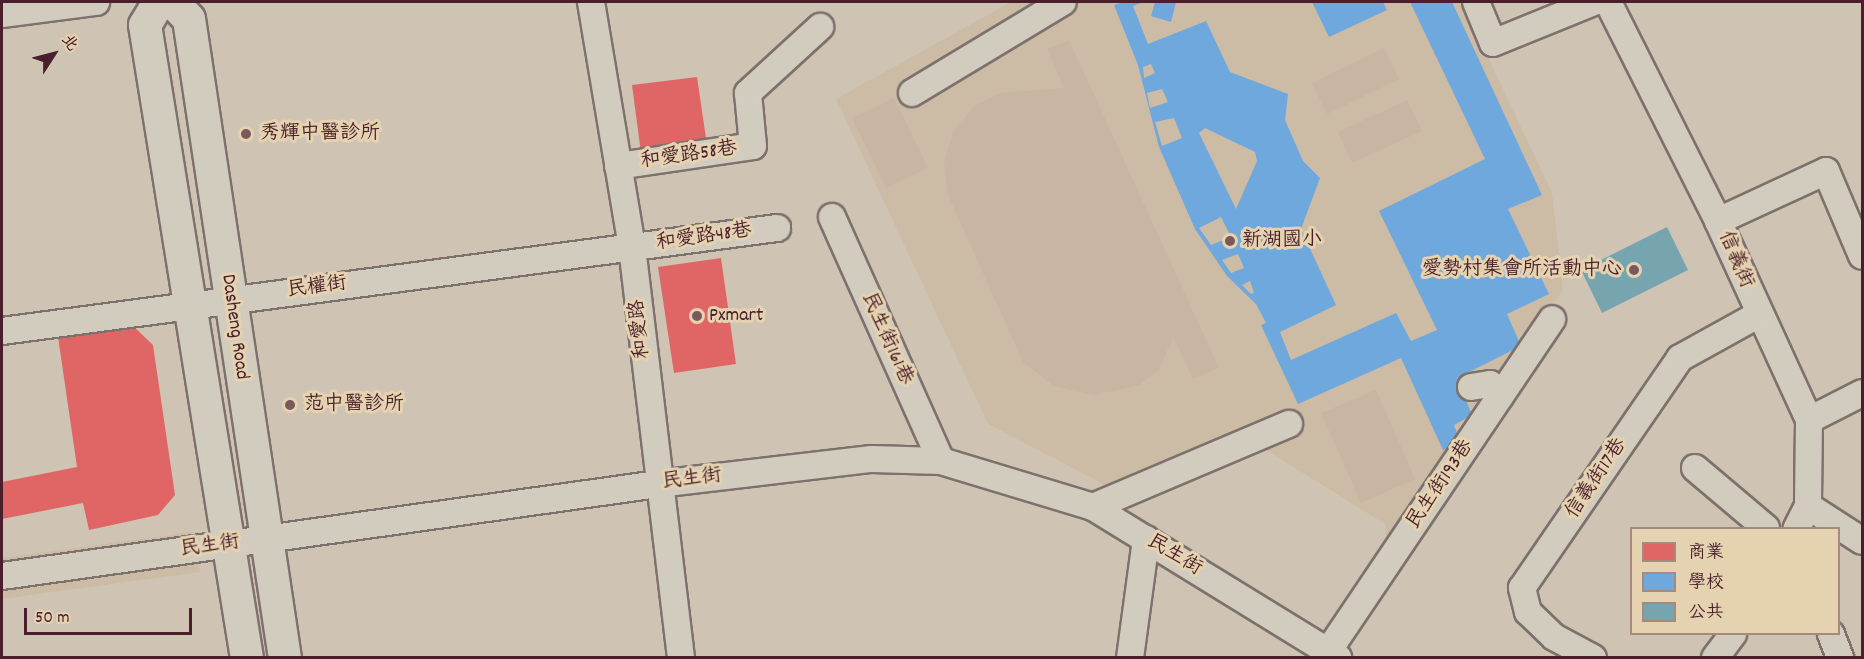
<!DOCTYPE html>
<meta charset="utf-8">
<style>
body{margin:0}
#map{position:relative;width:1864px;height:659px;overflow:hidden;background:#cfc4b4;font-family:Dekko,"LXGW WenKai TC",sans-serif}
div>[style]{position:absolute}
.built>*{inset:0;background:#ccbba5}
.green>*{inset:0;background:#c8b6a2}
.shops>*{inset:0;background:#e06666}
.schools>*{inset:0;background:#6fa8dc}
.public>*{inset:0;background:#76a5af}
.roads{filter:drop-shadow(2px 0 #7e716c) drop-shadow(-2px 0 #7e716c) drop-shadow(0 2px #7e716c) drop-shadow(0 -2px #7e716c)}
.minor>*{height:26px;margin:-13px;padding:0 13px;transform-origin:13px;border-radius:13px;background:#d2ccbf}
.major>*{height:32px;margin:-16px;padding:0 16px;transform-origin:16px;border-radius:16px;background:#d2ccbf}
.dots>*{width:16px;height:16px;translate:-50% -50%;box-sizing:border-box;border:3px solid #e4d2b0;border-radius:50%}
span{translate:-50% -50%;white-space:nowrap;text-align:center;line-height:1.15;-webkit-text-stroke:6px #e4d2b0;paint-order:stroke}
.poi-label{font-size:20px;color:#4a1f2b}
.left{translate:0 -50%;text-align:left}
.right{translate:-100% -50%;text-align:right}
.street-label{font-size:20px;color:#4a1f2b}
.frame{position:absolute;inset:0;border:3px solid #4a1f2b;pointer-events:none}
.legend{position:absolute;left:1630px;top:527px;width:210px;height:108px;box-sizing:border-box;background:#e4d2b0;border:2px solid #a68a7b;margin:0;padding:8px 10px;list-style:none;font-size:18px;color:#4a1f2b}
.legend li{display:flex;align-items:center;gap:12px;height:30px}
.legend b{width:30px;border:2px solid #a68a7b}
.north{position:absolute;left:24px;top:24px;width:60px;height:60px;-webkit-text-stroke:4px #e4d2b0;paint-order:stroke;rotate:54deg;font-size:16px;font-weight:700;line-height:24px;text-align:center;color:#4a1f2b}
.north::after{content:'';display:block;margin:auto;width:21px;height:27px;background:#4a1f2b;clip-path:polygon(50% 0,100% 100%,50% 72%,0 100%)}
.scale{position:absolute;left:24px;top:608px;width:168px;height:27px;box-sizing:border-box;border:3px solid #4a1f2b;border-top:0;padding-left:8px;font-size:18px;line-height:21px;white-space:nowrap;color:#4a1f2b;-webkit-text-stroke:4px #e4d2b0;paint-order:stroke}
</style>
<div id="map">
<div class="built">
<div style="clip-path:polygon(1011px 2px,1462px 2px,1552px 193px,1563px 290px,1388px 549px,1385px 524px,1258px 445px,1138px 502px,988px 424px,836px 99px)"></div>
<div style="clip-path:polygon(193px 532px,200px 572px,2px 599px,2px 558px)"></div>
</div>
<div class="green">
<div style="clip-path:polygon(1069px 40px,1219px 368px,1193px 379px,1173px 336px,1159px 370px,1139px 385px,1095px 395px,1054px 386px,1023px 362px,948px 195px,944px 162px,954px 130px,975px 105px,1002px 93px,1064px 88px,1047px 49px)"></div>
<div style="clip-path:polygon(1384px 48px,1399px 79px,1327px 114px,1312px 83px)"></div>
<div style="clip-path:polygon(894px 98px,928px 168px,886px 188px,852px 118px)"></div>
<div style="clip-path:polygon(1407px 100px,1422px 131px,1352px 163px,1338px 132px)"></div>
<div style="clip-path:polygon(1376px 390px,1415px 479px,1361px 503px,1321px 413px)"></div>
</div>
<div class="shops">
<div style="clip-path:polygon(697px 77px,707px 145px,641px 153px,632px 85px)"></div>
<div style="clip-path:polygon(721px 258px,736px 364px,674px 373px,658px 267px)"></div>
<div style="clip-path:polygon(129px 322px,153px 345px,175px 495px,158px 515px,89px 530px,83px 503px,2px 519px,2px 482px,77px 467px,57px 330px)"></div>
</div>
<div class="schools">
<div style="clip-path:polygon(evenodd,1123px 2px,1143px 2px,1133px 6px,1148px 44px,1206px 21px,1230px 72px,1288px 94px,1285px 120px,1303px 161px,1320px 178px,1301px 229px,1336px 305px,1280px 332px,1291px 360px,1396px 313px,1411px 341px,1437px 330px,1379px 211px,1485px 159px,1410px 2px,1452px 2px,1542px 195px,1508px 209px,1549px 294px,1507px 314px,1521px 346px,1457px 378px,1472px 415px,1454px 425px,1460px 441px,1443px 450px,1401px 358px,1298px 404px,1261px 325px,1266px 323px,1256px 304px,1227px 276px,1195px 229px,1159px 147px,1138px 65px,1114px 5px,1123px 2px,1151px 64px,1155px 73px,1144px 78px,1143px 67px,1151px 64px,1123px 2px,1162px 89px,1168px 102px,1150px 108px,1147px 93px,1162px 89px,1123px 2px,1174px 118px,1182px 138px,1162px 146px,1155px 122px,1174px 118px,1123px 2px,1205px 128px,1255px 152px,1257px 161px,1236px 209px,1199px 133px,1205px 128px,1123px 2px,1221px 217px,1231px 237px,1211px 245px,1199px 228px,1221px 217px,1123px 2px,1238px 254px,1244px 268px,1231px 273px,1222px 260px,1238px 254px,1123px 2px,1250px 281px,1254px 293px,1251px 294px,1242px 285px,1250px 281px)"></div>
<div style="clip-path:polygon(1155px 2px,1176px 2px,1171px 22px,1151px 16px)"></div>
<div style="clip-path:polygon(1312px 2px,1383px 2px,1387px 10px,1329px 37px)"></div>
</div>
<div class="public">
<div style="clip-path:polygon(1667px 227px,1688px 270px,1602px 313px,1581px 270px)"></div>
</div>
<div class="roads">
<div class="minor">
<div style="left:591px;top:2px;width:248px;rotate:80.5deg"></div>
<div style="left:632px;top:247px;width:414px;rotate:83.2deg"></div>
<div style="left:1476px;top:2px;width:44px;rotate:67.5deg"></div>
<div style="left:1493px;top:43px;width:109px;rotate:-22.1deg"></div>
<div style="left:1608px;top:2px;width:245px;rotate:63.3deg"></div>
<div style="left:1718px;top:221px;width:219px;rotate:65.4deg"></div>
<div style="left:1809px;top:420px;width:86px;rotate:90.7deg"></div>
<div style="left:1808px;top:506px;width:25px;rotate:117deg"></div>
<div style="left:2px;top:14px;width:95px;rotate:-7.3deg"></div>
<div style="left:912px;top:93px;width:176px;rotate:-31.1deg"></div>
<div style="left:618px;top:166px;width:136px;rotate:-8.4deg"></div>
<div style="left:753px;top:146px;width:53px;rotate:-95.4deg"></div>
<div style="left:748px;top:93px;width:98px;rotate:-42.5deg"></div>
<div style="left:832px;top:217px;width:267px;rotate:65.9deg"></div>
<div style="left:1718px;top:221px;width:119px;rotate:-24.8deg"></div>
<div style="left:1826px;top:171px;width:92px;rotate:67deg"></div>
<div style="left:2px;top:331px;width:782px;rotate:-7.57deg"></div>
<div style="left:1471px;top:387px;width:19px;rotate:-9deg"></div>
<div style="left:1490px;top:384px;width:16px;rotate:52deg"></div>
<div style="left:1809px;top:420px;width:59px;rotate:-27deg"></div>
<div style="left:1695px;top:468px;width:93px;rotate:40.2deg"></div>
<div style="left:1808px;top:506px;width:64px;rotate:32.9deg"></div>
<div style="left:1093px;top:507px;width:213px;rotate:-23deg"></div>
<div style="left:2px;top:576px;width:662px;rotate:-7.98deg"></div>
<div style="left:658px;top:484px;width:215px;rotate:-6.7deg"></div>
<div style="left:872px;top:459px;width:69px;rotate:1.7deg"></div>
<div style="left:941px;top:461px;width:159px;rotate:16.8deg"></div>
<div style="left:1093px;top:507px;width:288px;rotate:31.6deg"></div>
<div style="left:1831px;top:634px;width:26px;rotate:69deg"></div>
<div style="left:1329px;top:650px;width:399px;rotate:-56deg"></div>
<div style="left:1130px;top:658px;width:120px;rotate:-82.3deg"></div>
<div style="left:1593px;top:658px;width:44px;rotate:-151.7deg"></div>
<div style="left:1554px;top:637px;width:36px;rotate:-136deg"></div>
<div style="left:1528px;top:612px;width:25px;rotate:-104deg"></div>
<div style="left:1522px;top:588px;width:279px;rotate:-55.5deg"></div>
<div style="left:1680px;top:358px;width:89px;rotate:-28.9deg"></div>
<div style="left:1715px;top:658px;width:30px;rotate:-53deg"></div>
</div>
<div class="major">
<div style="left:159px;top:2px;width:27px;rotate:121deg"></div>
<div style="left:145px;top:25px;width:641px;rotate:80.85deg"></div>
<div style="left:173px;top:2px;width:23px;rotate:47deg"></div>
<div style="left:189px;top:19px;width:646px;rotate:81.46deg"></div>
</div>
</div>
<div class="dots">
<div style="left:246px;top:134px;background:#79595b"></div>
<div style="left:1230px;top:241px;background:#79595b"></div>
<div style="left:1634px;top:270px;background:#79595b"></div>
<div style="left:697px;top:316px;background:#79595b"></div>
<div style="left:290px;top:405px;background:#79595b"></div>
</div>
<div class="poi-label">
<span class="left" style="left:260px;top:134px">秀輝中醫診所</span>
<span class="left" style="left:1242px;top:241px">新湖國小</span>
<span class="right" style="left:1622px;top:270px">愛勢村集會所活動中心</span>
<span class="left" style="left:709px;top:316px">Pxmart</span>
<span class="left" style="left:304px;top:405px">范中醫診所</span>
</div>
<div class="street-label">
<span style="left:689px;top:156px;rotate:-8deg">和愛路58巷</span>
<span style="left:704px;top:238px;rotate:-8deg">和愛路48巷</span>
<span style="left:1735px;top:260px;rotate:67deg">信義街</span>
<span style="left:317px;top:288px;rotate:-7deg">民權街</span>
<span style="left:234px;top:327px;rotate:82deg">Dasheng Road</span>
<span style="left:641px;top:329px;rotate:-96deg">和愛路</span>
<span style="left:886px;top:339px;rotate:66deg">民生街161巷</span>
<span style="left:1597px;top:479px;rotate:-56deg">信義街17巷</span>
<span style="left:692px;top:480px;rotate:-7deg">民生街</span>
<span style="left:1441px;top:485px;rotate:-56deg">民生街193巷</span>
<span style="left:210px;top:547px;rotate:-8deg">民生街</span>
<span style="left:1174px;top:556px;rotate:31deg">民生街</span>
</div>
<div class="frame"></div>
<ul class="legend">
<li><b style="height:16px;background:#e06666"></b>商業</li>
<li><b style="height:16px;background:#6fa8dc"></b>學校</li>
<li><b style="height:16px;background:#76a5af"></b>公共</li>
</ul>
<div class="north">北</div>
<div class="scale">50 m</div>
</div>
